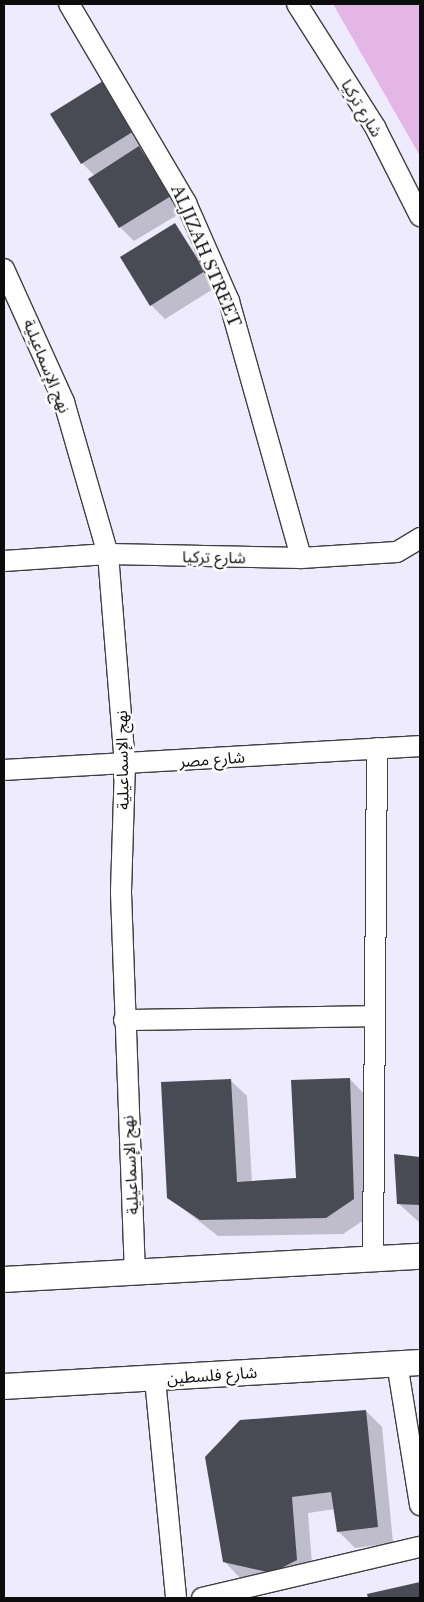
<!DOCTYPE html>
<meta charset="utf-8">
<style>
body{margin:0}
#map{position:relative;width:424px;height:1602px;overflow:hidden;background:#efebfe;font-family:"Libre Baskerville","Noto Sans Arabic",serif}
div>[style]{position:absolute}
.green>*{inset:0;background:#e3b6e7}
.shadow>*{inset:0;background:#0003}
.building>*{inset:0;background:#484a54}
.roads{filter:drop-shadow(1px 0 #3f3f3f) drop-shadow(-1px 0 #3f3f3f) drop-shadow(0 1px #3f3f3f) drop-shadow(0 -1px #3f3f3f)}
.minor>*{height:20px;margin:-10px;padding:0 10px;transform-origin:10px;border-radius:10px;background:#fff}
.tertiary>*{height:25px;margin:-12.5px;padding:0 12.5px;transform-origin:12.5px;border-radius:12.5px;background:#fff}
span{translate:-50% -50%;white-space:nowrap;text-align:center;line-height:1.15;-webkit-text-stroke:5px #fff;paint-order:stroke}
.street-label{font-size:16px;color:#0c0c0c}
.frame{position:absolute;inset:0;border:5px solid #0c0c0c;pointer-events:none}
</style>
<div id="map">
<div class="green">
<div style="clip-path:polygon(333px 4px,420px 4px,420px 156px)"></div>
</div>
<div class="shadow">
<div style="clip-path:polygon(103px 83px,147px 145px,140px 149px,184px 211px,134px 241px,120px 227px,90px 179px,95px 176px,82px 163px)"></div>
<div style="clip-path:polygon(175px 225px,218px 286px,165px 319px,151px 305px)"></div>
<div style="clip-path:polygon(350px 1079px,366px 1096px,370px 1216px,343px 1234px,218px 1236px,168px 1197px,230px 1080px,247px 1096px,252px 1182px,297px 1179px)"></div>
<div style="clip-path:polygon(395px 1155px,420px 1158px,420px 1223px,398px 1203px)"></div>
<div style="clip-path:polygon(366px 1411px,382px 1427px,393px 1543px,355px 1548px,338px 1531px,335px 1509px,308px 1513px,313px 1577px,289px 1589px,240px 1578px,224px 1561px)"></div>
<div style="clip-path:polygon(420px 1583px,420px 1598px,369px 1598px,368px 1595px)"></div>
</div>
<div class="building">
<div style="clip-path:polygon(103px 81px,134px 131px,81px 164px,50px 114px)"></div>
<div style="clip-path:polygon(139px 146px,171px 196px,119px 228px,88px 179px)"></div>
<div style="clip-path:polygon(175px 223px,205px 271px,150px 306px,120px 257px)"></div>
<div style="clip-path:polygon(350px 1078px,354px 1199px,326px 1218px,200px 1220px,167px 1198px,161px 1082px,231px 1079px,237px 1182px,296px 1178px,291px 1080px)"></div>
<div style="clip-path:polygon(394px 1154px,420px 1157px,420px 1205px,397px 1204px)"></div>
<div style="clip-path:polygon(366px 1410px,378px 1527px,337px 1532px,331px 1492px,292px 1497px,297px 1560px,272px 1573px,223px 1562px,205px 1457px,240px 1420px)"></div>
<div style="clip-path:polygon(420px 1582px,420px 1598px,368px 1598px,367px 1594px)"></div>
</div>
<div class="roads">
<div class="minor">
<div style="left:69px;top:4px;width:231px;rotate:59.5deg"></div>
<div style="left:186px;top:203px;width:107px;rotate:66.3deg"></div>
<div style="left:229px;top:301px;width:267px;rotate:74.3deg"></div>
<div style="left:297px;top:4px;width:146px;rotate:57.6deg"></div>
<div style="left:375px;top:127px;width:100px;rotate:63.2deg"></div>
<div style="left:4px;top:269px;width:146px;rotate:65.7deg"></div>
<div style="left:64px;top:402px;width:158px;rotate:73.9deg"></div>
<div style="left:108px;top:554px;width:211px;rotate:85.4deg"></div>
<div style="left:125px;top:764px;width:129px;rotate:91.8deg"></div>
<div style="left:121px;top:893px;width:378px;rotate:87.9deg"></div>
<div style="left:4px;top:561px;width:104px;rotate:-3.9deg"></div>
<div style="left:108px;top:554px;width:193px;rotate:1.2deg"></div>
<div style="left:301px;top:558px;width:96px;rotate:-3.6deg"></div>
<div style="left:397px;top:552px;width:27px;rotate:-31deg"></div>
<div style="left:4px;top:770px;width:417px;rotate:-3.3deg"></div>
<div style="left:124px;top:1020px;width:249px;rotate:-0.9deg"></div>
<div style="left:373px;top:1259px;width:511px;rotate:-89.55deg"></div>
<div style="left:397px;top:1363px;width:144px;rotate:80.8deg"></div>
<div style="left:155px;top:1379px;width:220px;rotate:84.5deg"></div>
<div style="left:202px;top:1598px;width:224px;rotate:-13.2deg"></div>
</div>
<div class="tertiary">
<div style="left:4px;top:1279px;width:417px;rotate:-3.2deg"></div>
<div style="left:4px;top:1386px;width:417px;rotate:-3.3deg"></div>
</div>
</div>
<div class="street-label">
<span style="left:362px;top:108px;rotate:59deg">شارع تركيا</span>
<span style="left:206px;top:256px;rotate:67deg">ALJIZAH STREET</span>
<span style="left:47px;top:366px;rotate:68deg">نهج الإسماعيلية</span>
<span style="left:214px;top:557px;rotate:1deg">شارع تركيا</span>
<span style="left:212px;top:759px;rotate:-4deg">شارع مصر</span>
<span style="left:122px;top:760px;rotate:-91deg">نهج الإسماعيلية</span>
<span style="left:130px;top:1165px;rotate:-93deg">نهج الإسماعيلية</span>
<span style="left:212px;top:1375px;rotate:-4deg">شارع فلسطين</span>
</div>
<div class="frame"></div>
</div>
